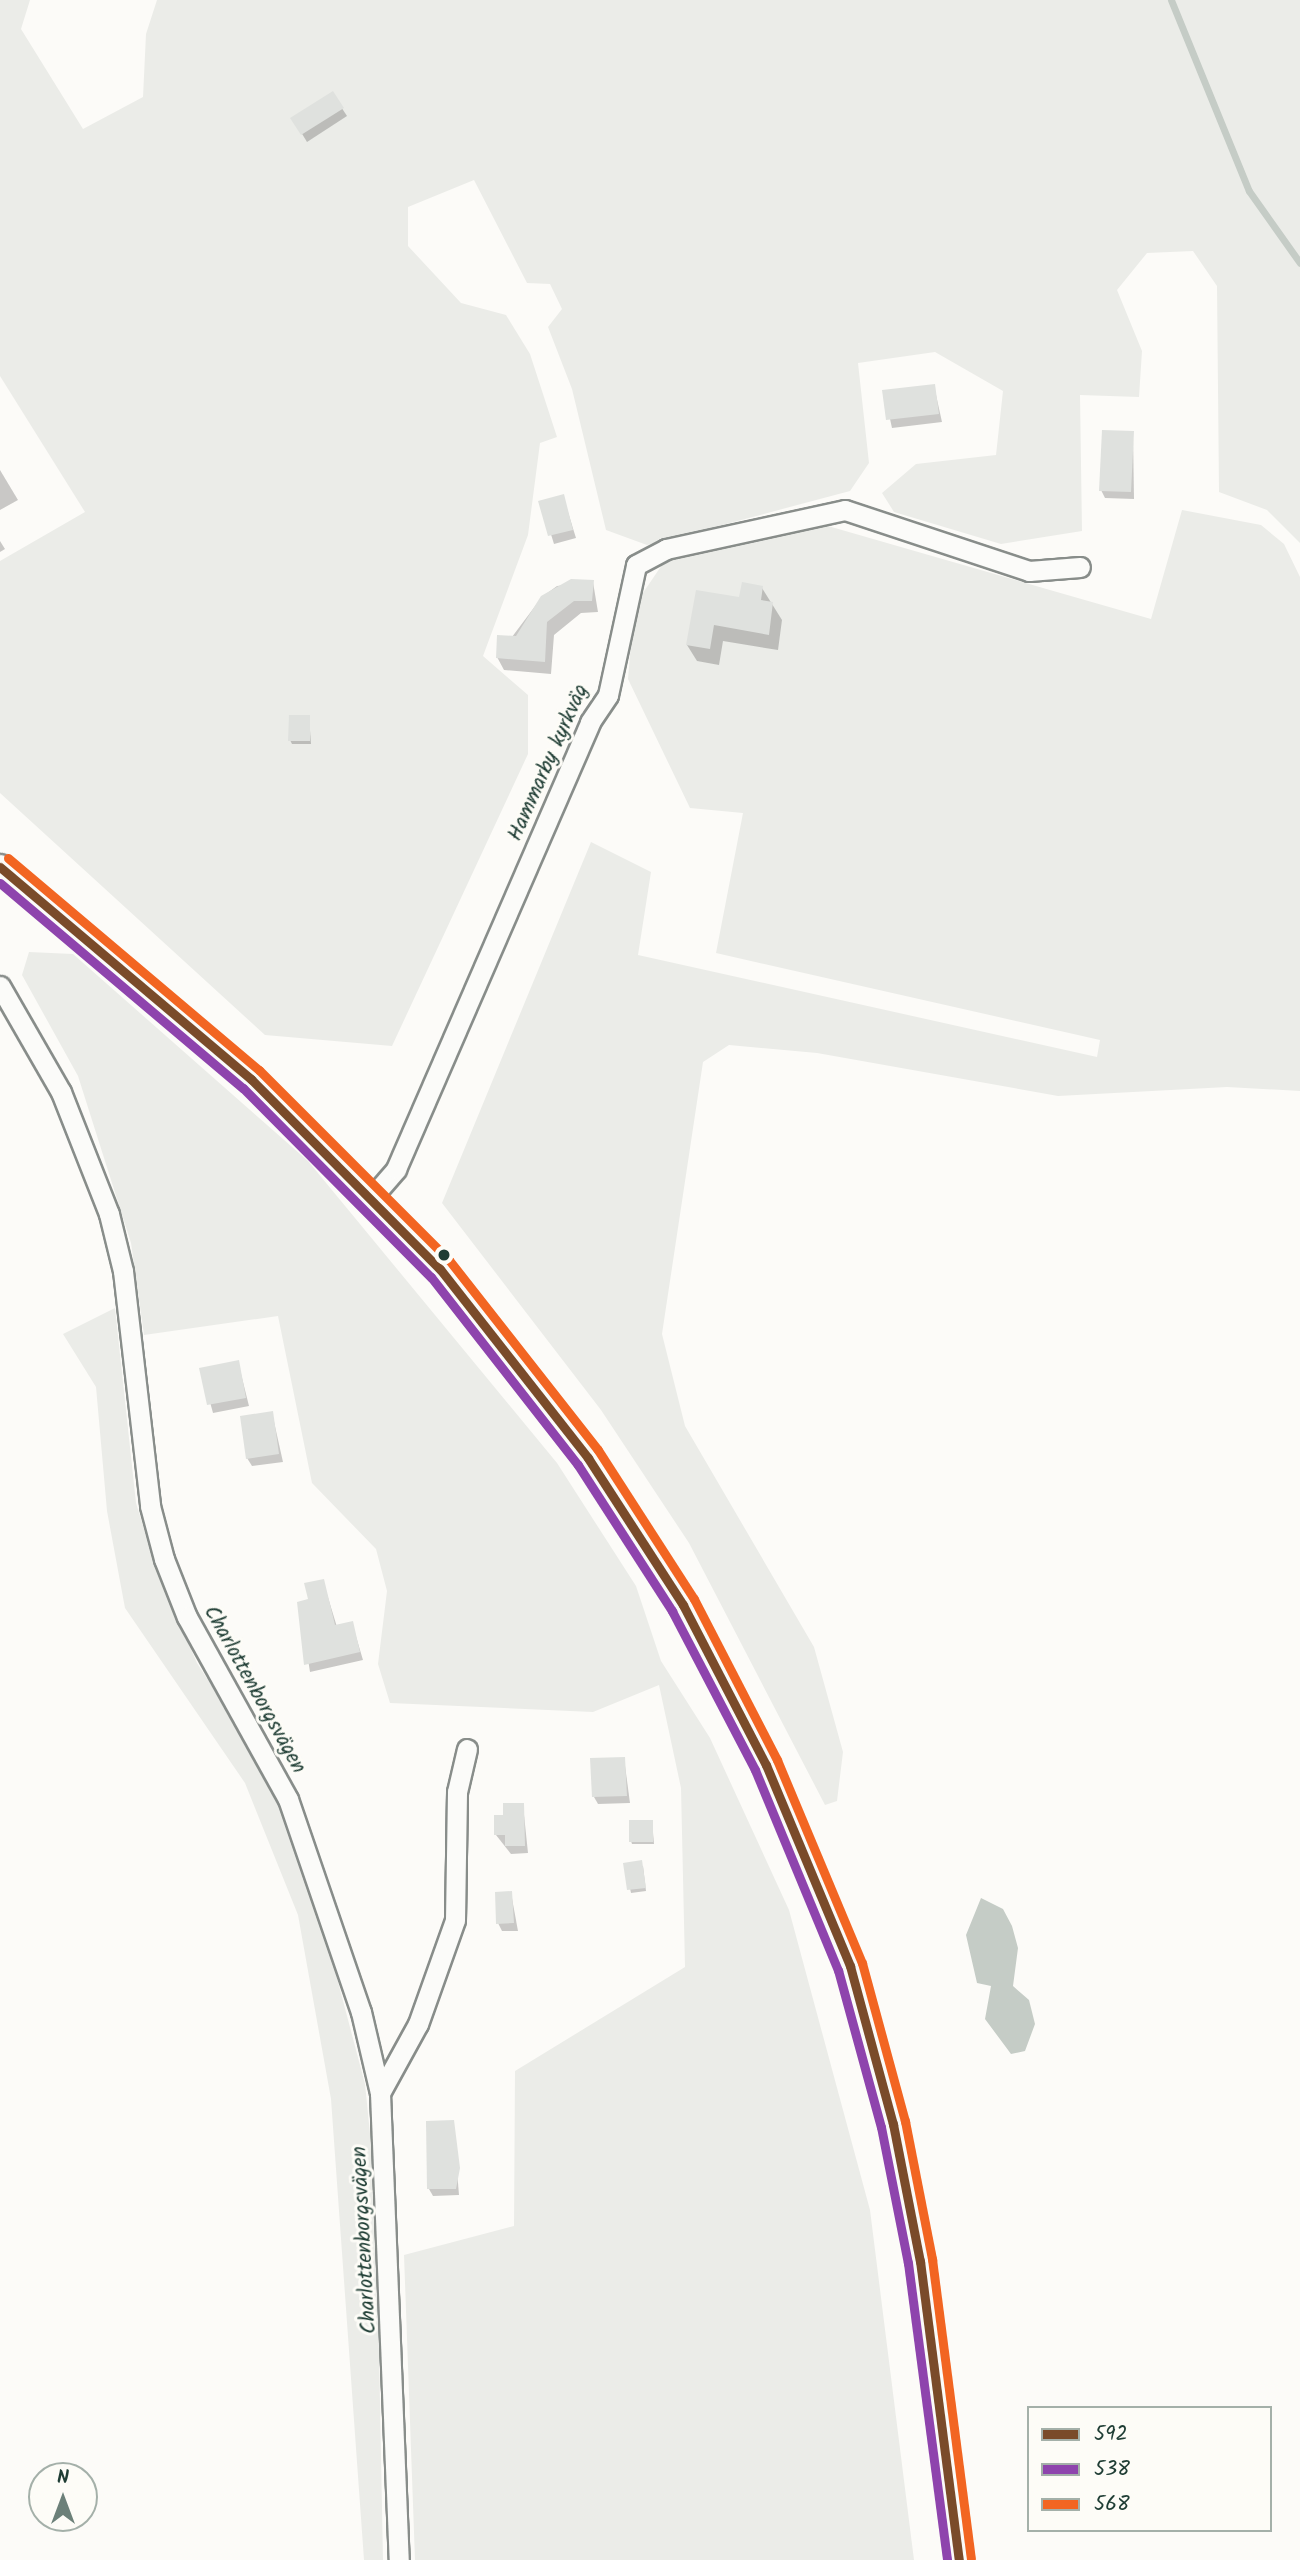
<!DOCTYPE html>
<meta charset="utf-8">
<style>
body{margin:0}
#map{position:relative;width:1300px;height:2560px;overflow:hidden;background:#fcfbf8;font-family:Kalam,sans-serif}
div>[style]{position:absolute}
.green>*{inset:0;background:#ebece8}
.water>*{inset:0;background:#c5ccc6}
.shadow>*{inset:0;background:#0003}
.stream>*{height:7px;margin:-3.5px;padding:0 3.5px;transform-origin:3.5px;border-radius:3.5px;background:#c5ccc6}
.building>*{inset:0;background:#dfe1de}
.roads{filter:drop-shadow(2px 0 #888d8a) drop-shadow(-2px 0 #888d8a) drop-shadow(0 2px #888d8a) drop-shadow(0 -2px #888d8a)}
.minor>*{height:19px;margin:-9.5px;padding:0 9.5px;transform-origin:9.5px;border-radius:9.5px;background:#fbfbf9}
.tertiary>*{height:24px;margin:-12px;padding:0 12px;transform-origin:12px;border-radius:12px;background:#fbfbf9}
.bus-1>*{height:9px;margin:-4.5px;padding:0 4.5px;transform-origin:4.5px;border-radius:4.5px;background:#7a4b2a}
.bus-2>*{height:9px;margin:-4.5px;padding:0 4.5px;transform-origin:4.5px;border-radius:4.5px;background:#8e44ad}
.bus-3>*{height:9px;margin:-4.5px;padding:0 4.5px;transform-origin:4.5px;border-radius:4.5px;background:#f26522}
.dots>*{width:19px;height:19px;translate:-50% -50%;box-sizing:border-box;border:4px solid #fdfcf7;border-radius:50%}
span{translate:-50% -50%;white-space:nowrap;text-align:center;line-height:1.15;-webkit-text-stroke:6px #fdfcf7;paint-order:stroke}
.street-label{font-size:21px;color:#1f3d34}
.legend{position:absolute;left:1027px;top:2406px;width:245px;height:126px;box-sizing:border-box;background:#fdfcf7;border:2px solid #a4b0a9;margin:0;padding:9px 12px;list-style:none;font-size:21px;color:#1f3d34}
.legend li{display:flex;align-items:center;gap:14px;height:35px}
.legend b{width:35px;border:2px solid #a4b0a9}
.north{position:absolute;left:28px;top:2462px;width:70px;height:70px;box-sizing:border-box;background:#fdfcf7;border:2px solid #a4b0a9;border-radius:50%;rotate:0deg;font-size:19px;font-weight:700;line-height:28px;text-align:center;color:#1f3d34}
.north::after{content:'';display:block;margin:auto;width:24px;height:32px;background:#6c8079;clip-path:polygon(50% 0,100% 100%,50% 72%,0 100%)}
</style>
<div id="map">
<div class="green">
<div style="clip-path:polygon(0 0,30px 0,21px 29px,83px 129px,143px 97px,146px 34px,157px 0,1300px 0,1300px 543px,1267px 510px,1219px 492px,1217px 286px,1193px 251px,1147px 253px,1117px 290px,1142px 351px,1139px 397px,1080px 395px,1082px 531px,1001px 544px,894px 512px,882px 493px,916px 464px,996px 455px,1003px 391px,935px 352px,858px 363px,869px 463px,850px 491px,647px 545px,606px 530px,572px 389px,548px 327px,562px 309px,550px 284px,527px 283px,474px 180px,408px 207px,408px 246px,461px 303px,506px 315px,530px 354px,557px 437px,540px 443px,528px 535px,483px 656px,528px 695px,528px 754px,392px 1046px,265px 1035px,0 793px,0 561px,85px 512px,0 376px)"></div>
<div style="clip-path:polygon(1182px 510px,1261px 525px,1284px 544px,1300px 577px,1300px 1091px,1227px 1087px,1058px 1096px,817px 1053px,729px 1045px,703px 1062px,662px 1334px,685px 1426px,814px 1647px,843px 1752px,837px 1801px,825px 1805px,689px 1543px,601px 1410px,442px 1203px,591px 842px,651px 872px,638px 955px,1097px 1057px,1100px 1040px,716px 953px,743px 813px,690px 808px,628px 679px,634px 606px,664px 562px,828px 526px,1151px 619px)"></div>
<div style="clip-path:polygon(29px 952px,73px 954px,308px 1161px,557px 1463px,636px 1586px,661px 1661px,710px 1738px,789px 1910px,870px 2210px,914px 2560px,415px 2560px,404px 2255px,514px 2226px,515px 2071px,685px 1967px,681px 1788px,659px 1685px,593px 1712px,390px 1703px,378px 1664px,387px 1591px,376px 1549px,312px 1483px,278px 1316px,144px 1335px,131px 1243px,78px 1076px,22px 975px)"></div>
<div style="clip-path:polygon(115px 1308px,136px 1503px,158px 1574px,197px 1663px,256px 1755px,288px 1828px,319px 1910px,365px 2084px,376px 2193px,383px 2560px,364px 2560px,331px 2099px,298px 1915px,245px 1783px,125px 1608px,107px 1511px,96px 1387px,63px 1334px)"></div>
</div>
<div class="water">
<div style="clip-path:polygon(981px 1898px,1003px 1909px,1012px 1926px,1018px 1948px,1013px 1986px,1029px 2000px,1035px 2024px,1025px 2051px,1011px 2054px,985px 2019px,991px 1986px,977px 1983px,966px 1935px)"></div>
</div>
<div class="shadow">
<div style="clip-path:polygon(332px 93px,347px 116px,307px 142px,293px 119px)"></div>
<div style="clip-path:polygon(934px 386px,942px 422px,892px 428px,884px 392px)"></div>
<div style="clip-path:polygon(1133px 433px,1134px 499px,1105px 498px,1101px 490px)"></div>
<div style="clip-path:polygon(0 470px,18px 500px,0 510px)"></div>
<div style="clip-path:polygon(563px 496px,576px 538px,554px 544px,541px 502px)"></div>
<div style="clip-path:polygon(0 541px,5px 549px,0 552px)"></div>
<div style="clip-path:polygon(593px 582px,598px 612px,581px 613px,554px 635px,551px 674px,504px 670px,497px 657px,542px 597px,557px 586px)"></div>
<div style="clip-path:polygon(762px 588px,782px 620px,778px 650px,723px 641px,719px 665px,697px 661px,687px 645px)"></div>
<div style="clip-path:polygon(309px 717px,311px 744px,292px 744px,290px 740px)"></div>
<div style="clip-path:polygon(238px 1362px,249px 1406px,213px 1413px,201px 1369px)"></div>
<div style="clip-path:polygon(272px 1413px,283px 1462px,252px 1466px,247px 1458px)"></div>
<div style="clip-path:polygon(323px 1581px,337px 1627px,352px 1623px,363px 1660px,310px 1672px,299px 1603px,310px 1601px)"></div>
<div style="clip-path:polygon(624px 1758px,630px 1803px,598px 1804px,594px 1797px)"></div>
<div style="clip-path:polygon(523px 1805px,528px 1853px,511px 1854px,496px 1835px,505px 1816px)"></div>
<div style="clip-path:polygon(652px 1821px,654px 1844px,632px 1844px,631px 1841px)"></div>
<div style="clip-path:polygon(625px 1865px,643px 1866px,646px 1891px,631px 1893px)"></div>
<div style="clip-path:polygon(511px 1893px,518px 1931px,502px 1931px,498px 1923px)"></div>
<div style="clip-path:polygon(453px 2122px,459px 2195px,433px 2196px,429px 2189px)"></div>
</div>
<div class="stream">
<div style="left:1171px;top:0;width:206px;rotate:67.8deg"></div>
<div style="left:1249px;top:191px;width:88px;rotate:54.7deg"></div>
</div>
<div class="building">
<div style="clip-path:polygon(333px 91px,344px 108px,301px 135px,290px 118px)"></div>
<div style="clip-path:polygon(935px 384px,939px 414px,886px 420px,882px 390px)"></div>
<div style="clip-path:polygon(1102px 430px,1134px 431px,1131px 492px,1099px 491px)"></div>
<div style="clip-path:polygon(564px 494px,573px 530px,548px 536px,538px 501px)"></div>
<div style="clip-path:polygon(571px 579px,594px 580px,592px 601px,574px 601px,547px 622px,545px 662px,496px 658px,497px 635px,516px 636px,541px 596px)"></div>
<div style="clip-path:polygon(742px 582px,763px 586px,761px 600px,773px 602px,769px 635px,714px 625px,710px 649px,686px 645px,696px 590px,739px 597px)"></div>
<div style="clip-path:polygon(289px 715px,310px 715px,310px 741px,288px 741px)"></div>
<div style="clip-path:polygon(239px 1360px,246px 1398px,207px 1405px,199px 1368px)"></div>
<div style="clip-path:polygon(273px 1411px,279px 1454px,246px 1459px,240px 1416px)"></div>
<div style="clip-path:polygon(324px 1579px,335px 1625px,353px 1621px,360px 1652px,304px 1665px,297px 1602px,308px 1599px,304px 1583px)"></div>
<div style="clip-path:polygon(625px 1757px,627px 1796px,592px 1797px,590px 1758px)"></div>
<div style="clip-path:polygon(503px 1803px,524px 1803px,525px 1846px,505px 1846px,505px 1835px,494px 1835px,494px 1815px,503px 1815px)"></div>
<div style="clip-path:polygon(629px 1820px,653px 1820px,653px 1842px,629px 1842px)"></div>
<div style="clip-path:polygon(642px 1860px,646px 1888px,627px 1890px,623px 1863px)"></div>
<div style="clip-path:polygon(512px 1891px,514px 1923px,496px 1924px,495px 1892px)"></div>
<div style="clip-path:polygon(454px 2120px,460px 2168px,456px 2189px,427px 2189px,426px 2121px)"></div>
</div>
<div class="roads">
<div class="minor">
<div style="left:0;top:986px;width:122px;rotate:60.1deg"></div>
<div style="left:61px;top:1092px;width:131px;rotate:68.5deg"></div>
<div style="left:109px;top:1214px;width:59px;rotate:76.2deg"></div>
<div style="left:123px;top:1271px;width:237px;rotate:83.4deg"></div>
<div style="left:150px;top:1506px;width:55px;rotate:75.2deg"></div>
<div style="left:164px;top:1559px;width:62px;rotate:68.4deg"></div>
<div style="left:187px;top:1617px;width:208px;rotate:61deg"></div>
<div style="left:288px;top:1799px;width:225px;rotate:71.1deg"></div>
<div style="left:361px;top:2012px;width:83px;rotate:76.8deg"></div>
<div style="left:380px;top:2093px;width:467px;rotate:87.7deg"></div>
<div style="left:372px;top:1197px;width:37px;rotate:-49deg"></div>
<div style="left:396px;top:1169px;width:487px;rotate:-66.5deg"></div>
<div style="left:590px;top:722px;width:32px;rotate:-56deg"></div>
<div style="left:608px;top:695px;width:133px;rotate:-77.8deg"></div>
<div style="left:636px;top:565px;width:34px;rotate:-28deg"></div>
<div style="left:666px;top:549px;width:183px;rotate:-12.3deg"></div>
<div style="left:845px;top:510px;width:194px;rotate:18.3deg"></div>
<div style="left:1029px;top:571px;width:51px;rotate:-4.5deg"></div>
<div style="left:380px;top:2093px;width:79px;rotate:-61.2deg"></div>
<div style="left:418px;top:2024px;width:110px;rotate:-70.4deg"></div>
<div style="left:455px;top:1920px;width:128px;rotate:-89.1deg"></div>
<div style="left:457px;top:1792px;width:44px;rotate:-76.9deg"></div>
</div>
<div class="tertiary">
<div style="left:0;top:867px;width:329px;rotate:40.2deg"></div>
<div style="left:251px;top:1079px;width:268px;rotate:45.2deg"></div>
<div style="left:440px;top:1269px;width:240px;rotate:51.9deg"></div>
<div style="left:588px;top:1458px;width:175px;rotate:57.1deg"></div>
<div style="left:683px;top:1605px;width:180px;rotate:62.6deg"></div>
<div style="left:766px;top:1765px;width:218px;rotate:67.3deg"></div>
<div style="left:850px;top:1966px;width:164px;rotate:74.8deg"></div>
<div style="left:893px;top:2124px;width:140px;rotate:78.9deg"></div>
<div style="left:920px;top:2261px;width:302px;rotate:82.6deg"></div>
</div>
</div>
<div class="bus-1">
<div style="left:0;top:867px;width:329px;rotate:40.2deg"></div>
<div style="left:251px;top:1079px;width:268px;rotate:45.2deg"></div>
<div style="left:440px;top:1269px;width:240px;rotate:51.9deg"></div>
<div style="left:588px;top:1458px;width:175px;rotate:57.1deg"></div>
<div style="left:683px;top:1605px;width:180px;rotate:62.6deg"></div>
<div style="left:766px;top:1765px;width:218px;rotate:67.3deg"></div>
<div style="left:850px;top:1966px;width:164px;rotate:74.8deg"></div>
<div style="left:893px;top:2124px;width:140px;rotate:78.9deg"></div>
<div style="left:920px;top:2261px;width:302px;rotate:82.6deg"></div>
</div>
<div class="bus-2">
<div style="left:0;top:883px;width:318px;rotate:40.2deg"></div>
<div style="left:243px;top:1088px;width:267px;rotate:45.2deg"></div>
<div style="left:431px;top:1277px;width:239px;rotate:52deg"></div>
<div style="left:578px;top:1465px;width:174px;rotate:57.2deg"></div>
<div style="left:672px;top:1611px;width:179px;rotate:62.4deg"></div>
<div style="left:755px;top:1770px;width:217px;rotate:67.5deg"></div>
<div style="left:838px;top:1970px;width:163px;rotate:74.7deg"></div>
<div style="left:881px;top:2127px;width:139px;rotate:78.8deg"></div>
<div style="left:908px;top:2263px;width:300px;rotate:82.5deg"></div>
</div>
<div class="bus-3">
<div style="left:8px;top:858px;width:329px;rotate:40.2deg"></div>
<div style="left:259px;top:1070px;width:269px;rotate:45deg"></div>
<div style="left:449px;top:1260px;width:241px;rotate:51.9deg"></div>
<div style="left:598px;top:1450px;width:177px;rotate:57.2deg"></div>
<div style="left:694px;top:1599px;width:181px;rotate:62.7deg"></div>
<div style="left:777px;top:1760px;width:220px;rotate:67.3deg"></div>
<div style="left:862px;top:1963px;width:164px;rotate:74.8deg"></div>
<div style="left:905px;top:2121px;width:141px;rotate:78.9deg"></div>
<div style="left:932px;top:2259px;width:302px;rotate:82.6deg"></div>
</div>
<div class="dots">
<div style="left:444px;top:1255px;background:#1f3d34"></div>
</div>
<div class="street-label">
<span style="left:549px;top:763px;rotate:-66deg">Hammarby kyrkväg</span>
<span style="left:254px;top:1690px;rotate:61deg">Charlottenborgsvägen</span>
<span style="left:365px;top:2240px;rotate:-93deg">Charlottenborgsvägen</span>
</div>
<ul class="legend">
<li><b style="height:9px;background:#7a4b2a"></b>592</li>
<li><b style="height:9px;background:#8e44ad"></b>538</li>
<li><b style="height:9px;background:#f26522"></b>568</li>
</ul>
<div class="north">N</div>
</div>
